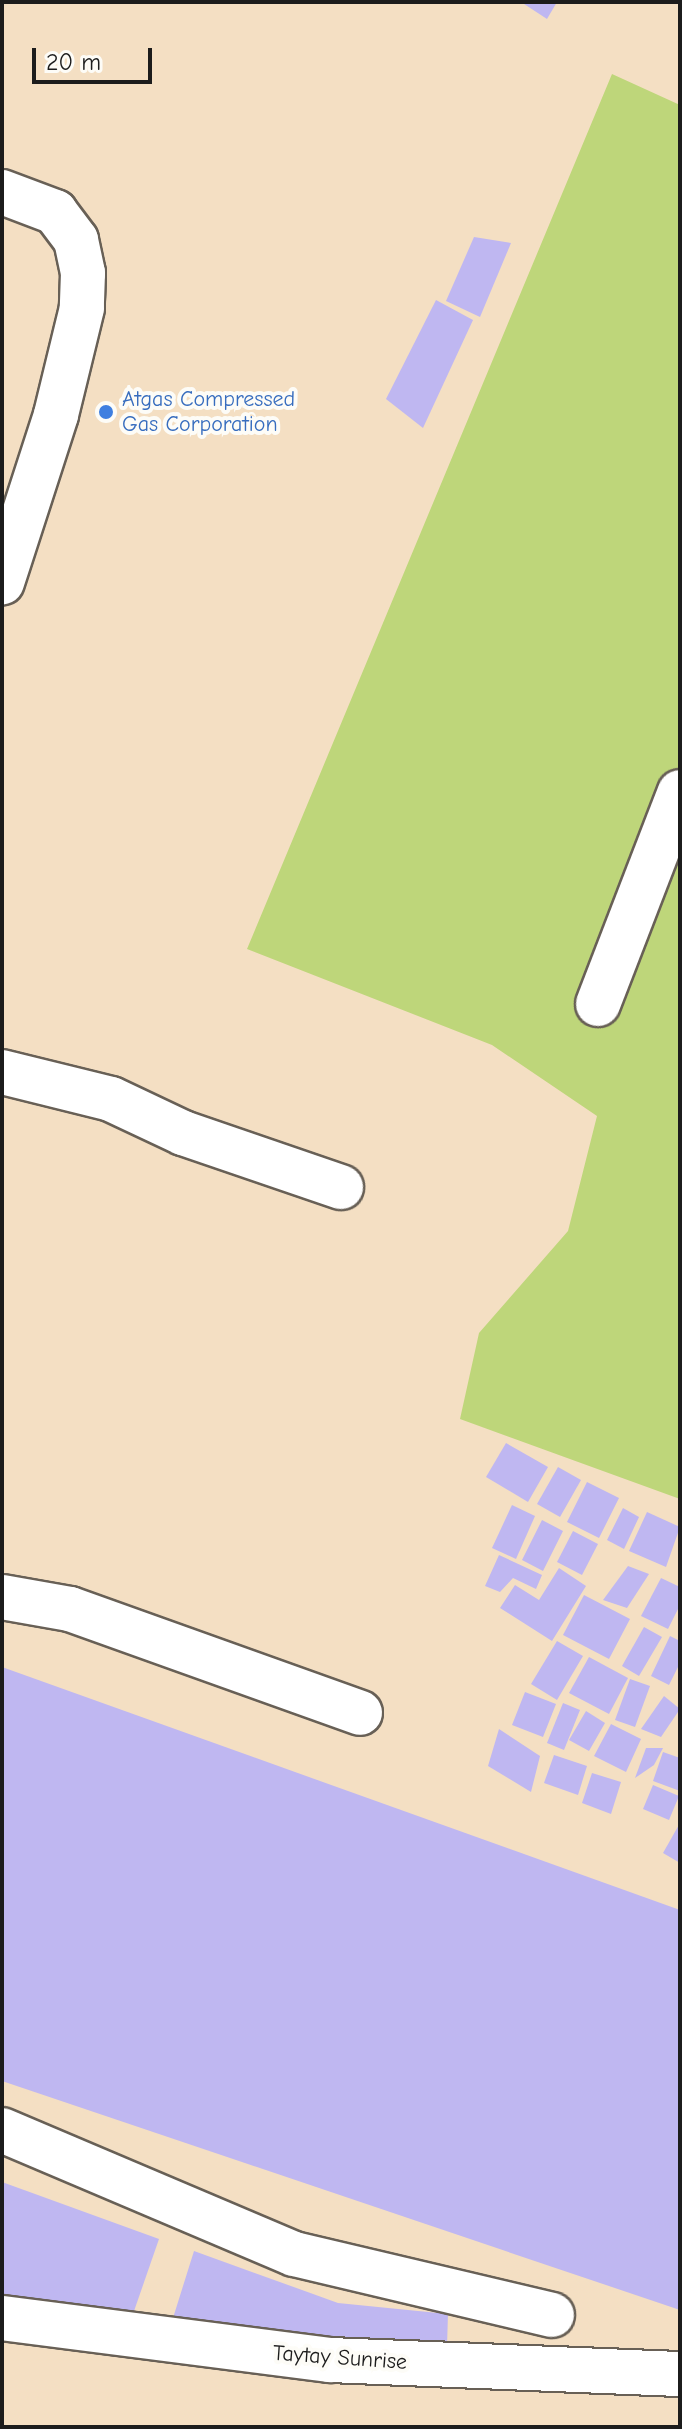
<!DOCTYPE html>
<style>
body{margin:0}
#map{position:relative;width:682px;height:2429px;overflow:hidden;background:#f4dfc3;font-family:"Comic Neue",sans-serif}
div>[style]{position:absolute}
.green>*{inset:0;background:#bed67a}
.building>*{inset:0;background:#bfb7f1}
.roads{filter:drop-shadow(2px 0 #686056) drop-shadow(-2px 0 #686056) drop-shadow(0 2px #686056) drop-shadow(0 -2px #686056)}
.minor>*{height:44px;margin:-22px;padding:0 22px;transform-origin:22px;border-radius:22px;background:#fff}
.dots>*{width:22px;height:22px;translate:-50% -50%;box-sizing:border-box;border:4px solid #fdfcf7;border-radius:50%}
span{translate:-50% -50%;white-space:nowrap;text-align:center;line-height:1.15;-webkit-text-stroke:8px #fdfcf7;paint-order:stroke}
.shop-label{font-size:22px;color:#366cbe}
.left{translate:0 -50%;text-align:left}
.street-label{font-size:22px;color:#1c1c1c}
.frame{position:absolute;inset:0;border:4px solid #1c1c1c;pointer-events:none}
.scale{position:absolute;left:32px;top:48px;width:120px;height:36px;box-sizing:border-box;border:4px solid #1c1c1c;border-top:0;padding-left:10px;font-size:24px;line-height:28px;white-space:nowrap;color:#1c1c1c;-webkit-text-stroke:6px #fdfcf7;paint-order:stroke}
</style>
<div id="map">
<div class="green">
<div style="clip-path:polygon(612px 74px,680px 105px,680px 1499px,460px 1419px,479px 1333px,568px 1231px,597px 1116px,492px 1045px,247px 949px)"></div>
</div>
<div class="building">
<div style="clip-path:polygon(521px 2px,557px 2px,547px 19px)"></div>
<div style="clip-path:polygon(474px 237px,511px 243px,480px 317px,446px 301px)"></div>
<div style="clip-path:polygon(436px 300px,473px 320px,423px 428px,386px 399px)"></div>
<div style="clip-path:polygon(506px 1443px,548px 1467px,528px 1502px,486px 1477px)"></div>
<div style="clip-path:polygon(558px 1467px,581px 1480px,560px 1517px,537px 1504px)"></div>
<div style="clip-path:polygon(587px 1482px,619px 1498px,599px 1538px,567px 1522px)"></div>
<div style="clip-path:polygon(512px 1505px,535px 1516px,516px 1559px,492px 1548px)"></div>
<div style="clip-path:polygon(623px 1508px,639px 1517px,624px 1549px,607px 1540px)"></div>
<div style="clip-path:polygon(647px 1512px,680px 1527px,666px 1567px,629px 1551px)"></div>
<div style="clip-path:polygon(542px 1520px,563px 1531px,543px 1571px,522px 1560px)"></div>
<div style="clip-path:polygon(573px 1531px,598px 1544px,582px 1575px,557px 1562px)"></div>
<div style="clip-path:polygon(499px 1555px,542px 1575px,536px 1589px,513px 1578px,500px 1592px,485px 1586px)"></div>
<div style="clip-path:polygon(628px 1566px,649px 1574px,627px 1608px,603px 1600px)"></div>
<div style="clip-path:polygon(559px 1568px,586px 1586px,552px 1641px,500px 1608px,515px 1585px,539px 1600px)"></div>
<div style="clip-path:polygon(661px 1578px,680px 1587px,680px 1605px,668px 1629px,641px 1616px)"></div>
<div style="clip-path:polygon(584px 1595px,630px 1619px,609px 1659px,563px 1635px)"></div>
<div style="clip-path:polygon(644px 1627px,662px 1637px,639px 1676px,622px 1666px)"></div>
<div style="clip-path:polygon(670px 1636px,680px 1641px,680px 1663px,669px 1685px,651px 1676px)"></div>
<div style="clip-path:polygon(557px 1641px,583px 1656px,557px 1700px,531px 1684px)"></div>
<div style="clip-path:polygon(589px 1657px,628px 1678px,609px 1714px,569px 1693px)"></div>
<div style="clip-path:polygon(2px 1667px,680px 1910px,680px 2310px,2px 2081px)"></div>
<div style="clip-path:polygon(630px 1679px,650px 1686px,635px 1727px,615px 1720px)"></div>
<div style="clip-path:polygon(525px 1692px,556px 1704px,543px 1737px,512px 1725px)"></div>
<div style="clip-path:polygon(664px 1696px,680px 1709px,661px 1737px,641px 1729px)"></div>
<div style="clip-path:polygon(563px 1703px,580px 1710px,564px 1750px,547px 1743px)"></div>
<div style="clip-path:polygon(586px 1711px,605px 1723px,589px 1751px,569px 1740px)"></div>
<div style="clip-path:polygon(611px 1724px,641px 1739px,626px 1772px,594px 1756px)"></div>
<div style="clip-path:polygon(499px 1729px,540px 1756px,531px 1792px,488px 1766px)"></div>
<div style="clip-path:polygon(646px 1748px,663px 1748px,654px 1765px,635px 1778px)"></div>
<div style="clip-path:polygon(663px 1752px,680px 1758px,680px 1791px,653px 1781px)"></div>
<div style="clip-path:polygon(554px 1755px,587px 1766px,578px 1795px,544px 1783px)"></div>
<div style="clip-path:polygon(592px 1773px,621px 1782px,611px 1814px,582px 1803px)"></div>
<div style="clip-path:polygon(653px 1785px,679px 1796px,669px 1820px,643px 1809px)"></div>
<div style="clip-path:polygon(680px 1823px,680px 1863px,663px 1853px)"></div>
<div style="clip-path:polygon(2px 2182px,159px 2239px,133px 2314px,2px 2296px)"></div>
<div style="clip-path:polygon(194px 2251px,338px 2303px,448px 2314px,447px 2346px,331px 2340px,173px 2318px)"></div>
</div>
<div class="roads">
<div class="minor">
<div style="left:2px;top:192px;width:57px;rotate:20.7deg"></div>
<div style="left:55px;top:212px;width:35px;rotate:53deg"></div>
<div style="left:76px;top:240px;width:34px;rotate:78deg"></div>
<div style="left:83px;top:273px;width:35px;rotate:92deg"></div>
<div style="left:82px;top:308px;width:110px;rotate:103.7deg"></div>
<div style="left:56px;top:415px;width:176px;rotate:107.9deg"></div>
<div style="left:598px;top:1004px;width:227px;rotate:-68.9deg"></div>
<div style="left:2px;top:1072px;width:112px;rotate:13.9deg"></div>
<div style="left:111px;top:1099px;width:80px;rotate:25.3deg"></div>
<div style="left:183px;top:1133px;width:167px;rotate:18.9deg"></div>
<div style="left:2px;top:1597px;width:69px;rotate:10deg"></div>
<div style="left:70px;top:1609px;width:308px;rotate:19.7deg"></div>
<div style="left:2px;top:2130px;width:317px;rotate:23deg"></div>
<div style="left:294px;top:2254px;width:265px;rotate:13.3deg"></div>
<div style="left:2px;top:2318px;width:331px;rotate:7.3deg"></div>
<div style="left:330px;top:2360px;width:350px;rotate:2.3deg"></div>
</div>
</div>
<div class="dots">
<div style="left:106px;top:412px;background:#3f7fe0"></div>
</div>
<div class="shop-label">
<span class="left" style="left:122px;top:412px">Atgas Compressed<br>Gas Corporation</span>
</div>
<div class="street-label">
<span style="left:340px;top:2358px;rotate:4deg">Taytay Sunrise</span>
</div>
<div class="frame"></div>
<div class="scale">20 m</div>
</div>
